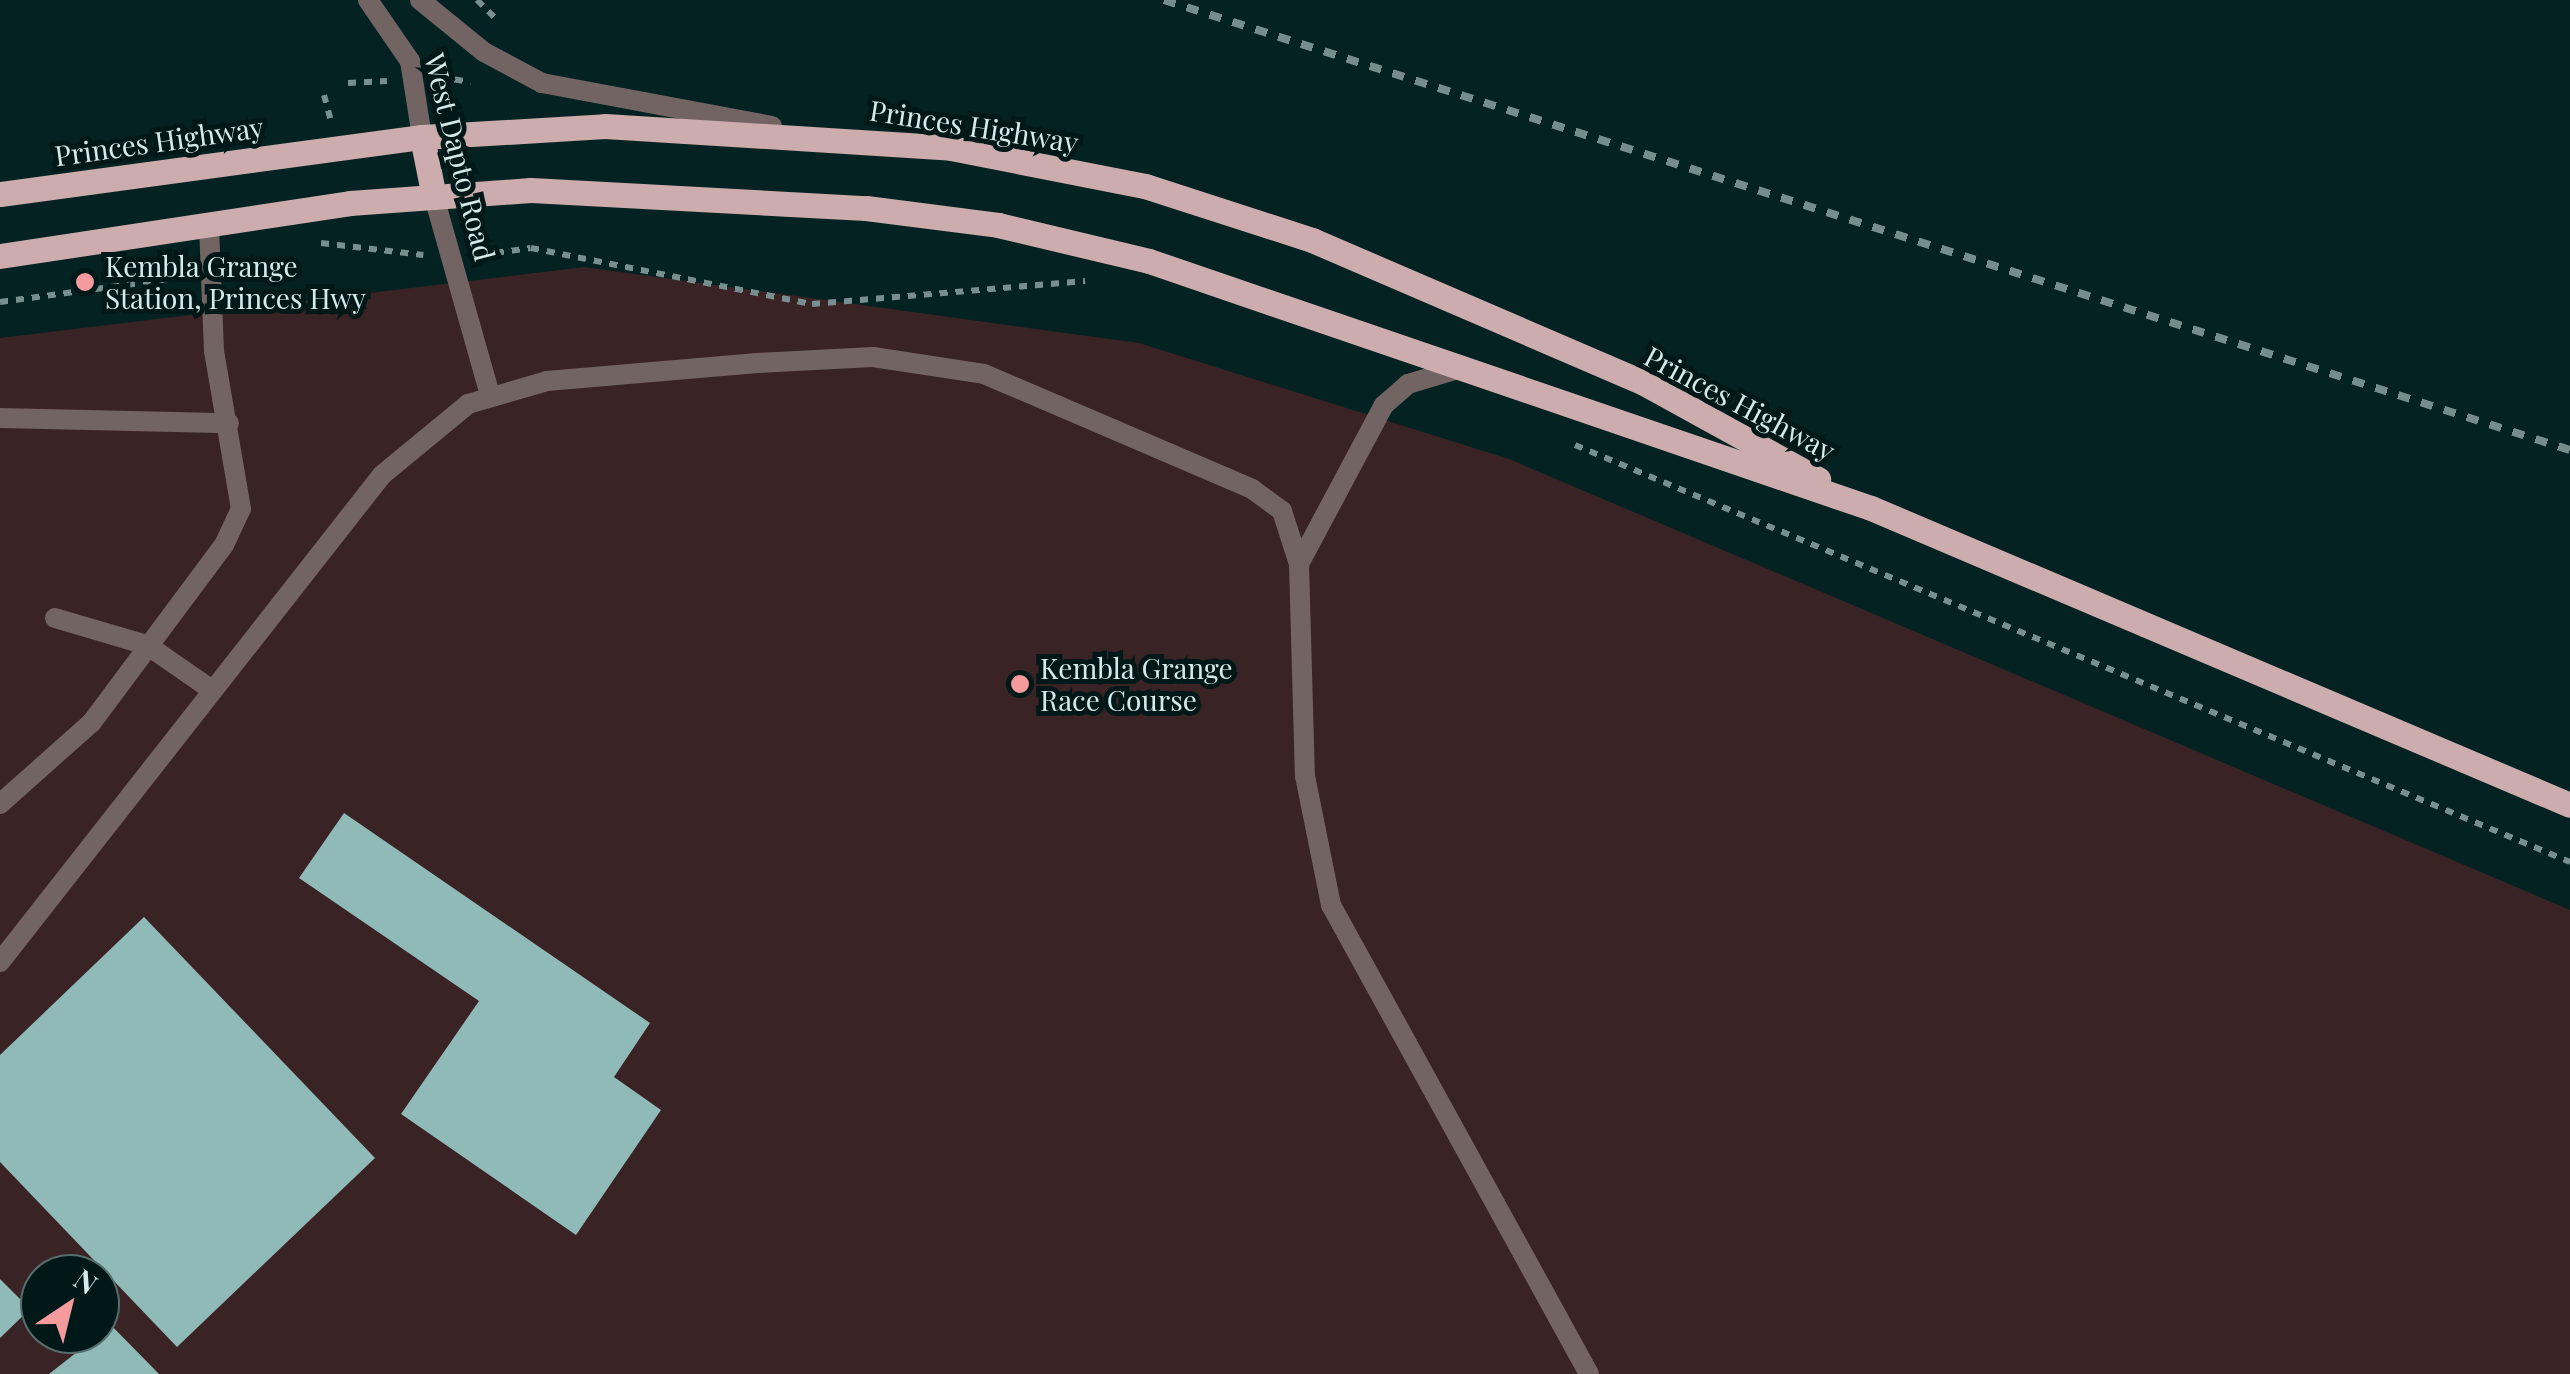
<!DOCTYPE html>
<style>
body{margin:0}
#map{position:relative;width:2570px;height:1374px;overflow:hidden;background:#042221;font-family:"Playfair Display",serif}
div>[style]{position:absolute}
.green>*{inset:0;background:#3a2324}
.building>*{inset:0;background:#90bab7}
.path>*{height:6px;margin-top:-3px;transform-origin:0;background:repeating-linear-gradient(90deg,#77908f 0 8px,transparent 0 16px)}
.service>*{height:20px;margin:-10px;padding:0 10px;transform-origin:10px;border-radius:10px;background:#736464}
.minor>*{height:20px;margin:-10px;padding:0 10px;transform-origin:10px;border-radius:10px;background:#736464}
.tertiary>*{height:20px;margin:-10px;padding:0 10px;transform-origin:10px;border-radius:10px;background:#736464}
.primary>*{height:25px;margin:-12.5px;padding:0 12.5px;transform-origin:12.5px;border-radius:12.5px;background:#ccacac}
.rail>*{height:8px;margin-top:-4px;transform-origin:0;background:repeating-linear-gradient(90deg,#758e8d 0 12px,transparent 0 24px)}
.dots>*{width:28px;height:28px;translate:-50% -50%;box-sizing:border-box;border:5px solid #001918;border-radius:50%}
span{translate:-50% -50%;white-space:nowrap;text-align:center;line-height:1.15;-webkit-text-stroke:10px #001918;paint-order:stroke}
.street-label{font-size:28px;color:#d5eae9}
.poi-label{font-size:28px;color:#d5eae9}
.left{translate:0 -50%;text-align:left}
.north{position:absolute;left:20px;top:1254px;width:100px;height:100px;box-sizing:border-box;background:#001918;border:2px solid #556d6c;border-radius:50%;rotate:35deg;font-size:28px;font-weight:700;line-height:40px;text-align:center;color:#d5eae9}
.north::after{content:'';display:block;margin:auto;width:35px;height:45px;background:#f59b9e;clip-path:polygon(50% 0,100% 100%,50% 72%,0 100%)}
</style>
<div id="map">
<div class="green">
<div style="clip-path:polygon(evenodd,584px 267px,1139px 343px,1509px 459px,2570px 910px,2570px 1374px,0 1374px,0 338px,584px 267px,40px 1274px,100px 1274px,100px 1334px,40px 1334px,40px 1274px)"></div>
</div>
<div class="building">
<div style="clip-path:polygon(344px 813px,650px 1023px,614px 1077px,661px 1110px,576px 1235px,401px 1114px,479px 1001px,299px 878px)"></div>
<div style="clip-path:polygon(144px 917px,375px 1158px,177px 1347px,0 1162px,0 1055px)"></div>
<div style="clip-path:polygon(0 1279px,30px 1309px,0 1338px)"></div>
<div style="clip-path:polygon(105px 1319px,159px 1374px,49px 1374px,100px 1334px)"></div>
</div>
<div class="path">
<div style="left:477px;top:0;width:24px;rotate:45deg"></div>
<div style="left:439px;top:77px;width:32px;rotate:9deg"></div>
<div style="left:348px;top:83px;width:39px;rotate:-3deg"></div>
<div style="left:324px;top:95px;width:24px;rotate:75deg"></div>
<div style="left:321px;top:243px;width:103px;rotate:6.7deg"></div>
<div style="left:480px;top:255px;width:51px;rotate:-7.8deg"></div>
<div style="left:531px;top:248px;width:287px;rotate:11.3deg"></div>
<div style="left:812px;top:304px;width:274px;rotate:-4.8deg"></div>
<div style="left:0;top:302px;width:186px;rotate:-7.7deg"></div>
<div style="left:1575px;top:445px;width:1079px;rotate:22.74deg"></div>
</div>
<div class="service">
<div style="left:0;top:418px;width:229px;rotate:1.3deg"></div>
<div style="left:1299px;top:564px;width:180px;rotate:-61.9deg"></div>
<div style="left:1384px;top:405px;width:32px;rotate:-41deg"></div>
<div style="left:1408px;top:384px;width:55px;rotate:-16.8deg"></div>
<div style="left:55px;top:618px;width:96px;rotate:16.4deg"></div>
<div style="left:147px;top:645px;width:79px;rotate:34.7deg"></div>
<div style="left:0;top:804px;width:123px;rotate:-41.7deg"></div>
<div style="left:92px;top:722px;width:221px;rotate:-53.3deg"></div>
<div style="left:224px;top:545px;width:40px;rotate:-65deg"></div>
<div style="left:241px;top:509px;width:160px;rotate:-99.7deg"></div>
<div style="left:214px;top:351px;width:126px;rotate:-92.3deg"></div>
<div style="left:0;top:962px;width:619px;rotate:-51.89deg"></div>
<div style="left:382px;top:475px;width:112px;rotate:-39.5deg"></div>
<div style="left:468px;top:404px;width:82px;rotate:-16.2deg"></div>
<div style="left:547px;top:381px;width:211px;rotate:-4.9deg"></div>
<div style="left:757px;top:363px;width:116px;rotate:-3deg"></div>
<div style="left:873px;top:357px;width:112px;rotate:8.7deg"></div>
<div style="left:984px;top:374px;width:292px;rotate:23.2deg"></div>
<div style="left:1252px;top:489px;width:37px;rotate:36deg"></div>
<div style="left:1282px;top:511px;width:56px;rotate:72.2deg"></div>
<div style="left:1299px;top:564px;width:212px;rotate:88.4deg"></div>
<div style="left:1305px;top:776px;width:132px;rotate:78.6deg"></div>
<div style="left:1331px;top:905px;width:535px;rotate:61.18deg"></div>
</div>
<div class="minor">
<div style="left:434px;top:197px;width:206px;rotate:74.2deg"></div>
</div>
<div class="tertiary">
<div style="left:368px;top:0;width:74px;rotate:55.5deg"></div>
<div style="left:410px;top:61px;width:77px;rotate:81deg"></div>
<div style="left:420px;top:0;width:82px;rotate:39.1deg"></div>
<div style="left:484px;top:52px;width:66px;rotate:28.1deg"></div>
<div style="left:542px;top:83px;width:234px;rotate:10.6deg"></div>
</div>
<div class="primary">
<div style="left:422px;top:137px;width:61px;rotate:78.7deg"></div>
<div style="left:0;top:194px;width:426px;rotate:-7.7deg"></div>
<div style="left:422px;top:137px;width:183px;rotate:-3.4deg"></div>
<div style="left:605px;top:126px;width:347px;rotate:3.6deg"></div>
<div style="left:951px;top:148px;width:198px;rotate:11.1deg"></div>
<div style="left:1145px;top:186px;width:176px;rotate:17.9deg"></div>
<div style="left:1312px;top:240px;width:361px;rotate:23.3deg"></div>
<div style="left:1644px;top:383px;width:199px;rotate:28.9deg"></div>
<div style="left:0;top:256px;width:354px;rotate:-8.6deg"></div>
<div style="left:350px;top:203px;width:181px;rotate:-4.1deg"></div>
<div style="left:531px;top:190px;width:335px;rotate:3.1deg"></div>
<div style="left:866px;top:208px;width:133px;rotate:7.3deg"></div>
<div style="left:998px;top:225px;width:155px;rotate:13.4deg"></div>
<div style="left:1149px;top:261px;width:763px;rotate:18.89deg"></div>
<div style="left:1871px;top:508px;width:759px;rotate:23.02deg"></div>
</div>
<div class="rail">
<div style="left:1164px;top:0;width:1476px;rotate:17.75deg"></div>
</div>
<div class="dots">
<div style="left:85px;top:282px;background:#f59b9e"></div>
<div style="left:1020px;top:684px;background:#f59b9e"></div>
</div>
<div class="street-label">
<span style="left:974px;top:126px;rotate:9deg">Princes Highway</span>
<span style="left:159px;top:141px;rotate:-8deg">Princes Highway</span>
<span style="left:460px;top:157px;rotate:76deg">West Dapto Road</span>
<span style="left:1740px;top:403px;rotate:28deg">Princes Highway</span>
</div>
<div class="poi-label">
<span class="left" style="left:105px;top:282px">Kembla Grange<br>Station, Princes Hwy</span>
<span class="left" style="left:1040px;top:684px">Kembla Grange<br>Race Course</span>
</div>
<div class="north">N</div>
</div>
